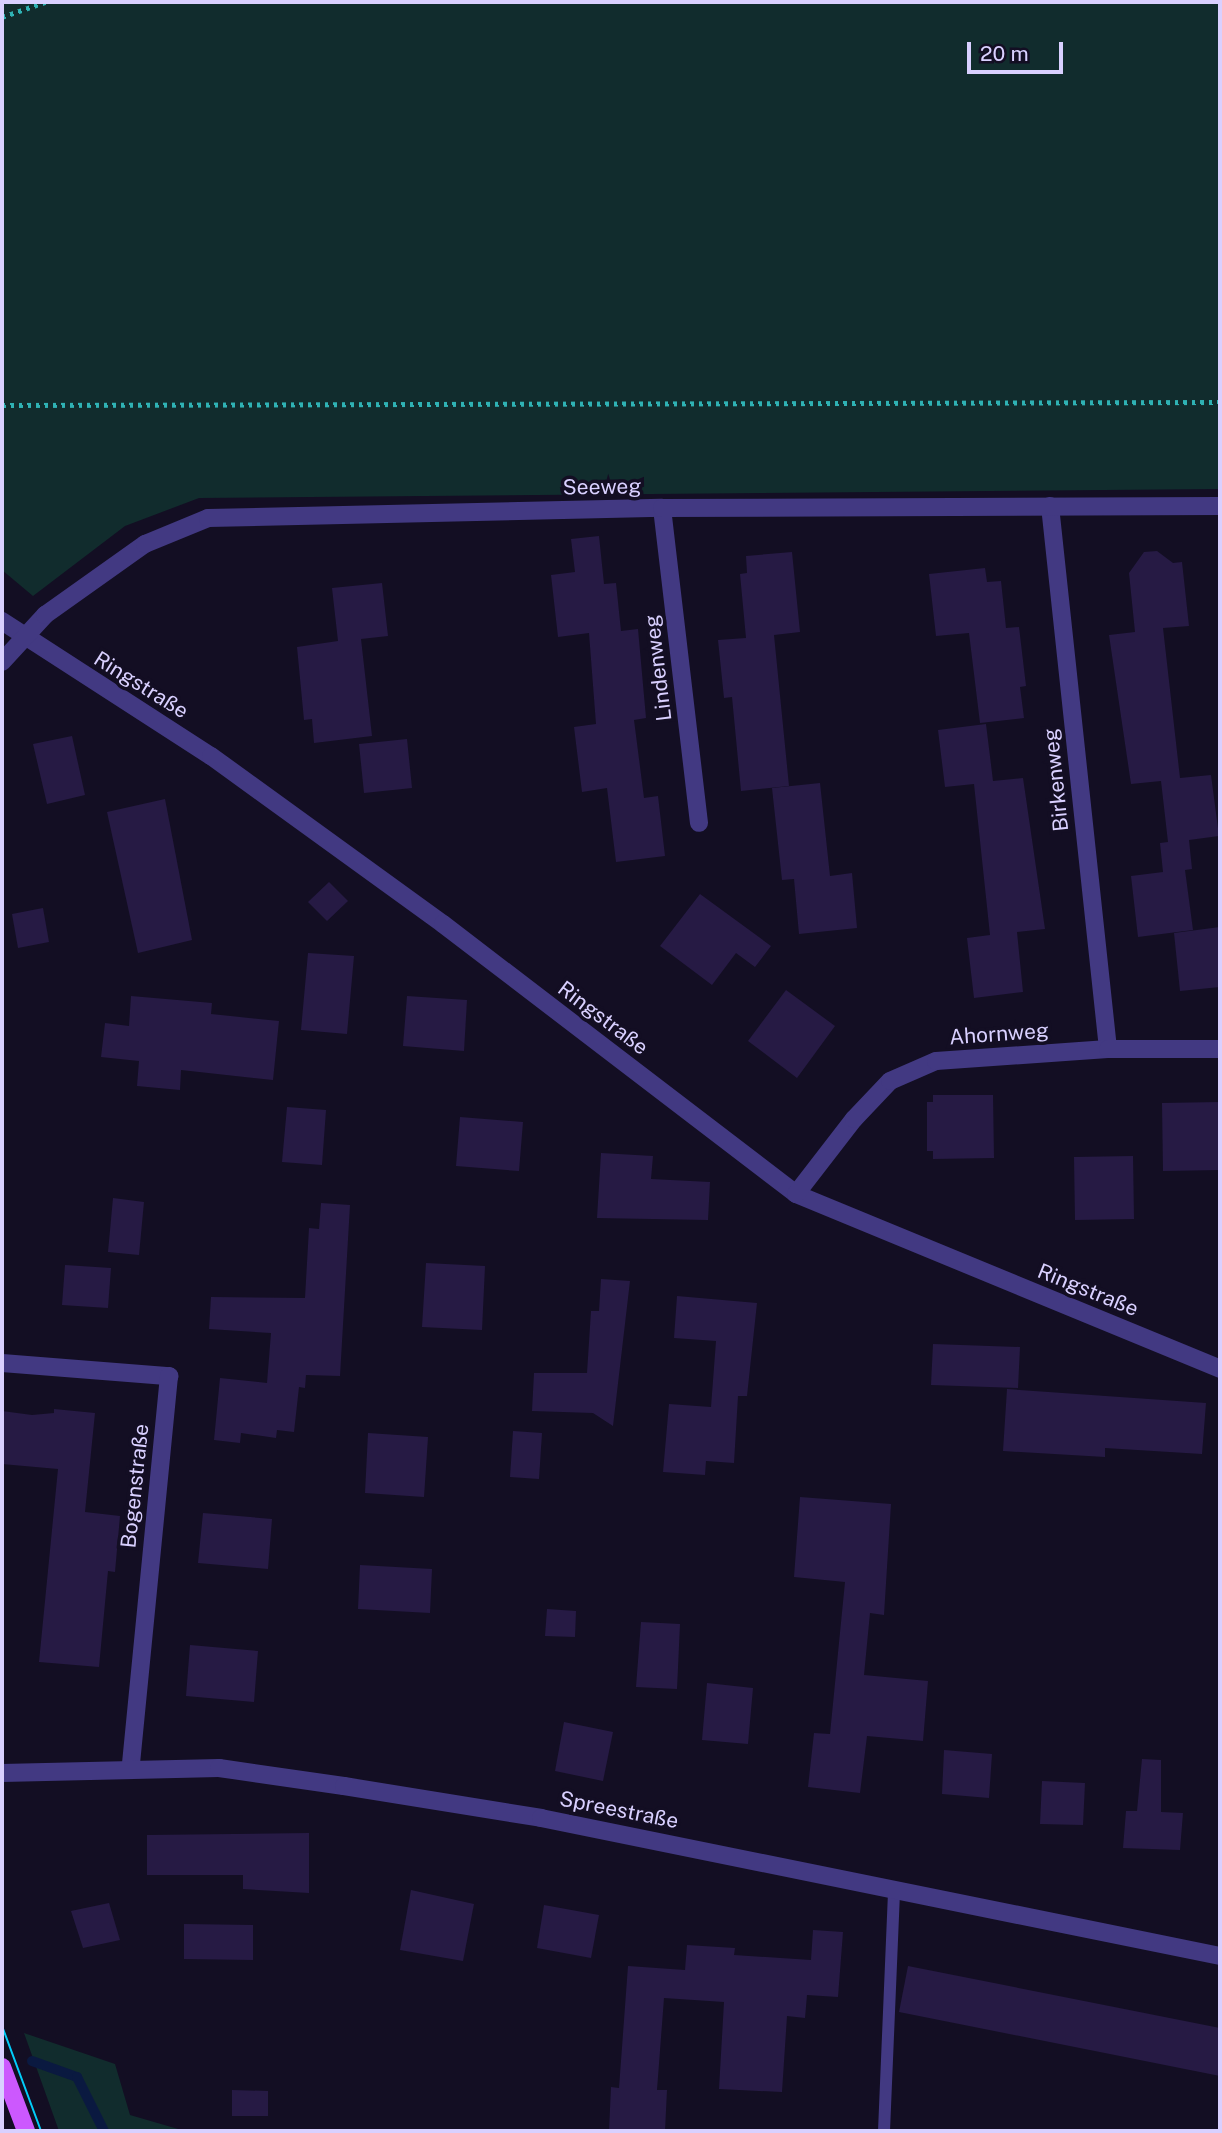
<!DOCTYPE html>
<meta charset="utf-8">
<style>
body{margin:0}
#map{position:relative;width:1222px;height:2133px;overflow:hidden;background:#130e23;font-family:"Public Sans",sans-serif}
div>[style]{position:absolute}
.green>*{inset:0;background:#112c2d}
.stream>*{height:10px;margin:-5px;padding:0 5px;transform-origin:5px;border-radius:5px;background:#0a1940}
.building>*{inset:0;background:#261a44}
.path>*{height:4.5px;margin-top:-2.25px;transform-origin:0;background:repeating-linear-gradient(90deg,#2fb2b4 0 3.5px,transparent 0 8.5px)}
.lane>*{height:12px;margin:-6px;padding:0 6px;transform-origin:6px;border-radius:6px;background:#423982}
.street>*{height:18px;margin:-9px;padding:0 9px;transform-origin:9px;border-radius:9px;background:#423982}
.primary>*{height:18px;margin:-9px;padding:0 9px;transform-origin:9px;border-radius:9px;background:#cc58fe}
.tram>*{height:2px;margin:-1px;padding:0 1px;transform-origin:1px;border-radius:1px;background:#02cdf9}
span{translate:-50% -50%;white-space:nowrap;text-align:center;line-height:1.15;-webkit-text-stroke:7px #130e23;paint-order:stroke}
.street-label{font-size:21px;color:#d9d0ff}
.frame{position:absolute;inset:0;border:4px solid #d9d0ff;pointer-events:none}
.scale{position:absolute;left:967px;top:42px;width:96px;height:32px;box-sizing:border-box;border:4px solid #d9d0ff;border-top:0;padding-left:9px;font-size:21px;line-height:24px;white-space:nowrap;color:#d9d0ff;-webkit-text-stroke:5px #130e23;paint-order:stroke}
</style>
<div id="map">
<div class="green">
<div style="clip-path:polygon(2px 2px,1220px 2px,1220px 489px,199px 498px,125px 526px,33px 596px,2px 570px)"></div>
<div style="clip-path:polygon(24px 2033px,115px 2064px,130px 2115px,185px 2131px,59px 2131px)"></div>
</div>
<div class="stream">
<div style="left:32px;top:2061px;width:48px;rotate:19.6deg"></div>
<div style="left:77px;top:2077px;width:60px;rotate:63.4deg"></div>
</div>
<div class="building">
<div style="clip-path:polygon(599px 536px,604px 584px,616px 583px,621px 631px,638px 629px,646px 718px,634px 720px,644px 798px,658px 796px,665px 856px,616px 862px,607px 788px,582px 792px,574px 727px,596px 724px,589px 633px,558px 637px,551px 575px,575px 572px,571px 539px)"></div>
<div style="clip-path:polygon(1157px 551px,1173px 563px,1182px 562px,1189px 626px,1163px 628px,1180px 778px,1211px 775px,1219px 836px,1189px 840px,1192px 869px,1185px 870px,1193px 930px,1138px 937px,1131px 876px,1163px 872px,1160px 843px,1168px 842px,1161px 781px,1131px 784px,1109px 635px,1135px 632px,1129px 573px,1144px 552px)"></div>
<div style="clip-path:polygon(792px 552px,800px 632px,774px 635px,789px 786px,741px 791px,732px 697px,724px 698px,718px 640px,746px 638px,740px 574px,747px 573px,746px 556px)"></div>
<div style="clip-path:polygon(985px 568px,987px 582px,1001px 581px,1006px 628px,1019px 627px,1026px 686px,1020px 687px,1024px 718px,980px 723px,969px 633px,936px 636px,929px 574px)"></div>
<div style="clip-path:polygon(382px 583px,388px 636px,361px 639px,372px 736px,314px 743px,312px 719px,304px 720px,297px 647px,338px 641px,332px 588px)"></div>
<div style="clip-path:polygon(986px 724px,993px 781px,1023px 778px,1045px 929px,1017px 932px,1023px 992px,974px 998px,967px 938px,990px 935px,974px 784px,945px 787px,938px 730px)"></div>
<div style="clip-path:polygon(72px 736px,85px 795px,47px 804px,33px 744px)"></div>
<div style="clip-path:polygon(407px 739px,412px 788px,364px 793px,359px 744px)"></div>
<div style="clip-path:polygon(820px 783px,830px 876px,852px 873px,857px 928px,799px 934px,794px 879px,782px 880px,772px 788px)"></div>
<div style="clip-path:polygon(165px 799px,192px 940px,138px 953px,107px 812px)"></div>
<div style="clip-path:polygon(329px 882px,348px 901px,327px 921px,308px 902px)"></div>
<div style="clip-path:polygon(700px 894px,771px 946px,755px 967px,736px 953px,712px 985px,660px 946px)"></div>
<div style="clip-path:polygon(43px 908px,49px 942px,18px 948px,12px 914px)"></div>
<div style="clip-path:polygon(1220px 927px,1220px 987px,1180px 991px,1174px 933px)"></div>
<div style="clip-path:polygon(308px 953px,354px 956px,347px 1034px,301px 1030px)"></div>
<div style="clip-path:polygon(786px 990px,835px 1026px,797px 1078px,748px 1041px)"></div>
<div style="clip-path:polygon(131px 996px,212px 1003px,211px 1014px,279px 1021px,273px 1080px,181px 1070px,180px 1090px,137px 1086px,139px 1061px,101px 1057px,105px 1023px,129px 1026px)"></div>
<div style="clip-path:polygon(407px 996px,467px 1000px,464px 1051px,403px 1046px)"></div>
<div style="clip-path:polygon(933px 1095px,993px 1095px,994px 1158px,933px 1159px,933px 1151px,927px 1151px,927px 1102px,933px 1102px)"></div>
<div style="clip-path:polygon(1220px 1102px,1220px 1170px,1163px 1171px,1162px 1103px)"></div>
<div style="clip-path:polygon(287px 1107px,326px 1110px,322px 1165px,282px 1162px)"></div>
<div style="clip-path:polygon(460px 1117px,523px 1122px,519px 1171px,456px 1166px)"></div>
<div style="clip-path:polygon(601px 1153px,653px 1156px,651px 1179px,710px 1182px,708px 1220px,597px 1218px)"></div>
<div style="clip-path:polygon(1133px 1156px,1134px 1219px,1075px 1220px,1074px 1157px)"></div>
<div style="clip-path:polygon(113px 1198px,144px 1202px,139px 1255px,108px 1252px)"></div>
<div style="clip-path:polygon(321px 1203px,350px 1205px,340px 1376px,306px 1375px,305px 1388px,299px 1387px,294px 1432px,277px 1430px,276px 1438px,241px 1433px,240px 1443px,214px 1440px,220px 1378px,267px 1383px,271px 1333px,209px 1329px,211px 1297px,305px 1298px,309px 1228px,319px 1229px)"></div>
<div style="clip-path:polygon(426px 1263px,485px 1266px,482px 1330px,422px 1327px)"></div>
<div style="clip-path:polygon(65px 1265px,111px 1268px,108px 1308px,62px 1305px)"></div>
<div style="clip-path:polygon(601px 1279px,630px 1281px,613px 1426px,593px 1413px,532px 1411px,534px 1373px,587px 1373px,591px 1311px,599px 1311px)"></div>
<div style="clip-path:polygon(677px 1296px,757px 1303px,747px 1396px,738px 1396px,734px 1463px,706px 1461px,705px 1475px,663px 1472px,669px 1404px,711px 1407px,716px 1341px,674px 1338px)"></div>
<div style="clip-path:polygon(933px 1344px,1020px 1347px,1018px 1388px,931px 1385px)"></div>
<div style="clip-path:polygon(1007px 1389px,1206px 1403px,1202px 1454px,1105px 1448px,1105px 1457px,1003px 1451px)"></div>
<div style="clip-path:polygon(54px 1409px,95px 1413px,85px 1512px,120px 1516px,115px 1572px,108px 1571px,99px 1667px,39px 1662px,58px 1469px,2px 1464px,2px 1411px,32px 1415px,54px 1413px)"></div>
<div style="clip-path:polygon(513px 1431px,542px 1433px,539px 1479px,510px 1477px)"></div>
<div style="clip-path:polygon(368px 1433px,428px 1437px,424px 1497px,365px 1493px)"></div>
<div style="clip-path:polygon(800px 1497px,891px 1504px,884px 1615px,870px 1613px,864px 1675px,928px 1681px,923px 1741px,867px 1736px,860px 1793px,808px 1787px,814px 1733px,830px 1734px,845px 1582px,794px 1577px)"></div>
<div style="clip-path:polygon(203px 1513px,272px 1519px,268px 1569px,198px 1563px)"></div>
<div style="clip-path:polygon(360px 1565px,432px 1569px,430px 1613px,358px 1609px)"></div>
<div style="clip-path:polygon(547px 1609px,576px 1611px,575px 1637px,545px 1636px)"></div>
<div style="clip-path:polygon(641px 1622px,680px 1624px,677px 1689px,636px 1687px)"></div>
<div style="clip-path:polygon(190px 1645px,258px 1651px,254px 1702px,186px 1696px)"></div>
<div style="clip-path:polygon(707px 1683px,753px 1688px,748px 1744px,702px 1740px)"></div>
<div style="clip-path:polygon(564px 1722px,613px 1732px,603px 1781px,555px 1771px)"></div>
<div style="clip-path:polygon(944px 1750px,992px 1754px,989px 1798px,942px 1794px)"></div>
<div style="clip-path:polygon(1142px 1759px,1161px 1760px,1161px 1812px,1183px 1813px,1180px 1850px,1123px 1848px,1126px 1811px,1137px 1811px)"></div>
<div style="clip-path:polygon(1042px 1781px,1085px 1783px,1083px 1825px,1040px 1824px)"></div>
<div style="clip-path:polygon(309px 1833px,309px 1893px,243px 1889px,243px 1875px,147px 1875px,147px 1835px)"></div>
<div style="clip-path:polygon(411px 1890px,474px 1904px,463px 1961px,400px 1950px)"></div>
<div style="clip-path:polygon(109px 1903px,120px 1940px,83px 1948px,71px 1911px)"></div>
<div style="clip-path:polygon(544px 1905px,599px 1915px,591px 1958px,537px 1948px)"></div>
<div style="clip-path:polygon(184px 1924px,253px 1925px,253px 1960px,184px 1959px)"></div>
<div style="clip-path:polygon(813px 1930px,843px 1932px,838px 1997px,807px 1995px,805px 2018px,787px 2016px,782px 2092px,719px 2089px,724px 2002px,664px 1998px,657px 2090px,667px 2090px,665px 2131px,609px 2131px,611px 2087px,619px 2088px,628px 1966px,685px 1970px,687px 1945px,735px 1948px,734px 1955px,811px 1960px)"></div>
<div style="clip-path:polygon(908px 1966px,1220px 2028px,1220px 2076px,899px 2012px)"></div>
<div style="clip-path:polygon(232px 2090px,268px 2091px,268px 2116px,232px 2116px)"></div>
</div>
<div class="path">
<div style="left:2px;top:17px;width:46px;rotate:-19.2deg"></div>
<div style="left:2px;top:405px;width:1218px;rotate:-0.14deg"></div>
</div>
<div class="lane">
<div style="left:884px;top:2131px;width:242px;rotate:-87.6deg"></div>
</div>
<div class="street">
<div style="left:1050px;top:506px;width:546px;rotate:83.9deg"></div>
<div style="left:662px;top:508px;width:317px;rotate:83.3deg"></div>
<div style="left:2px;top:621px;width:249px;rotate:32.9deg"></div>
<div style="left:211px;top:756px;width:286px;rotate:35.9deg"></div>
<div style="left:443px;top:924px;width:444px;rotate:37.4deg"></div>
<div style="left:796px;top:1194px;width:459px;rotate:22.4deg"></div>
<div style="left:2px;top:662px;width:64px;rotate:-47.5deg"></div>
<div style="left:45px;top:615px;width:123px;rotate:-35.4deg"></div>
<div style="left:145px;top:544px;width:68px;rotate:-22.4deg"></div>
<div style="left:208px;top:518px;width:454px;rotate:-1.3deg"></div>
<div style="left:662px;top:508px;width:558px;rotate:-0.21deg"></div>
<div style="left:796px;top:1194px;width:95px;rotate:-52.3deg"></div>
<div style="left:854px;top:1119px;width:52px;rotate:-46.5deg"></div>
<div style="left:890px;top:1081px;width:50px;rotate:-23.5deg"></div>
<div style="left:936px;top:1061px;width:172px;rotate:-4deg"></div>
<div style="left:1108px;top:1049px;width:112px"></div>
<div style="left:2px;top:1363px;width:168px;rotate:4.5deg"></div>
<div style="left:169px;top:1376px;width:393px;rotate:95.6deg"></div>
<div style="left:2px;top:1773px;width:217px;rotate:-1.3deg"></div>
<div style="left:219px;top:1768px;width:126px;rotate:8.2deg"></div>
<div style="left:344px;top:1786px;width:200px;rotate:9.2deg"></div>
<div style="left:541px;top:1818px;width:693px;rotate:11.49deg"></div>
</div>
<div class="primary">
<div style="left:2px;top:2067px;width:68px;rotate:69.4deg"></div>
</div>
<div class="tram">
<div style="left:2px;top:2026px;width:112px;rotate:69.6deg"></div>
</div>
<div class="street-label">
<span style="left:602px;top:487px;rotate:-1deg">Seeweg</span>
<span style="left:658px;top:668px;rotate:-97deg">Lindenweg</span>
<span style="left:141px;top:685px;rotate:32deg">Ringstraße</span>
<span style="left:1056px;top:780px;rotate:-96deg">Birkenweg</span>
<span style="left:603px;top:1018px;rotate:37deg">Ringstraße</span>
<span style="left:999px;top:1034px;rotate:-4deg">Ahornweg</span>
<span style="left:1088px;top:1290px;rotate:22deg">Ringstraße</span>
<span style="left:135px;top:1486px;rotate:-84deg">Bogenstraße</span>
<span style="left:619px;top:1810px;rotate:11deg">Spreestraße</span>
</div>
<div class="frame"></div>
<div class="scale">20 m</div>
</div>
